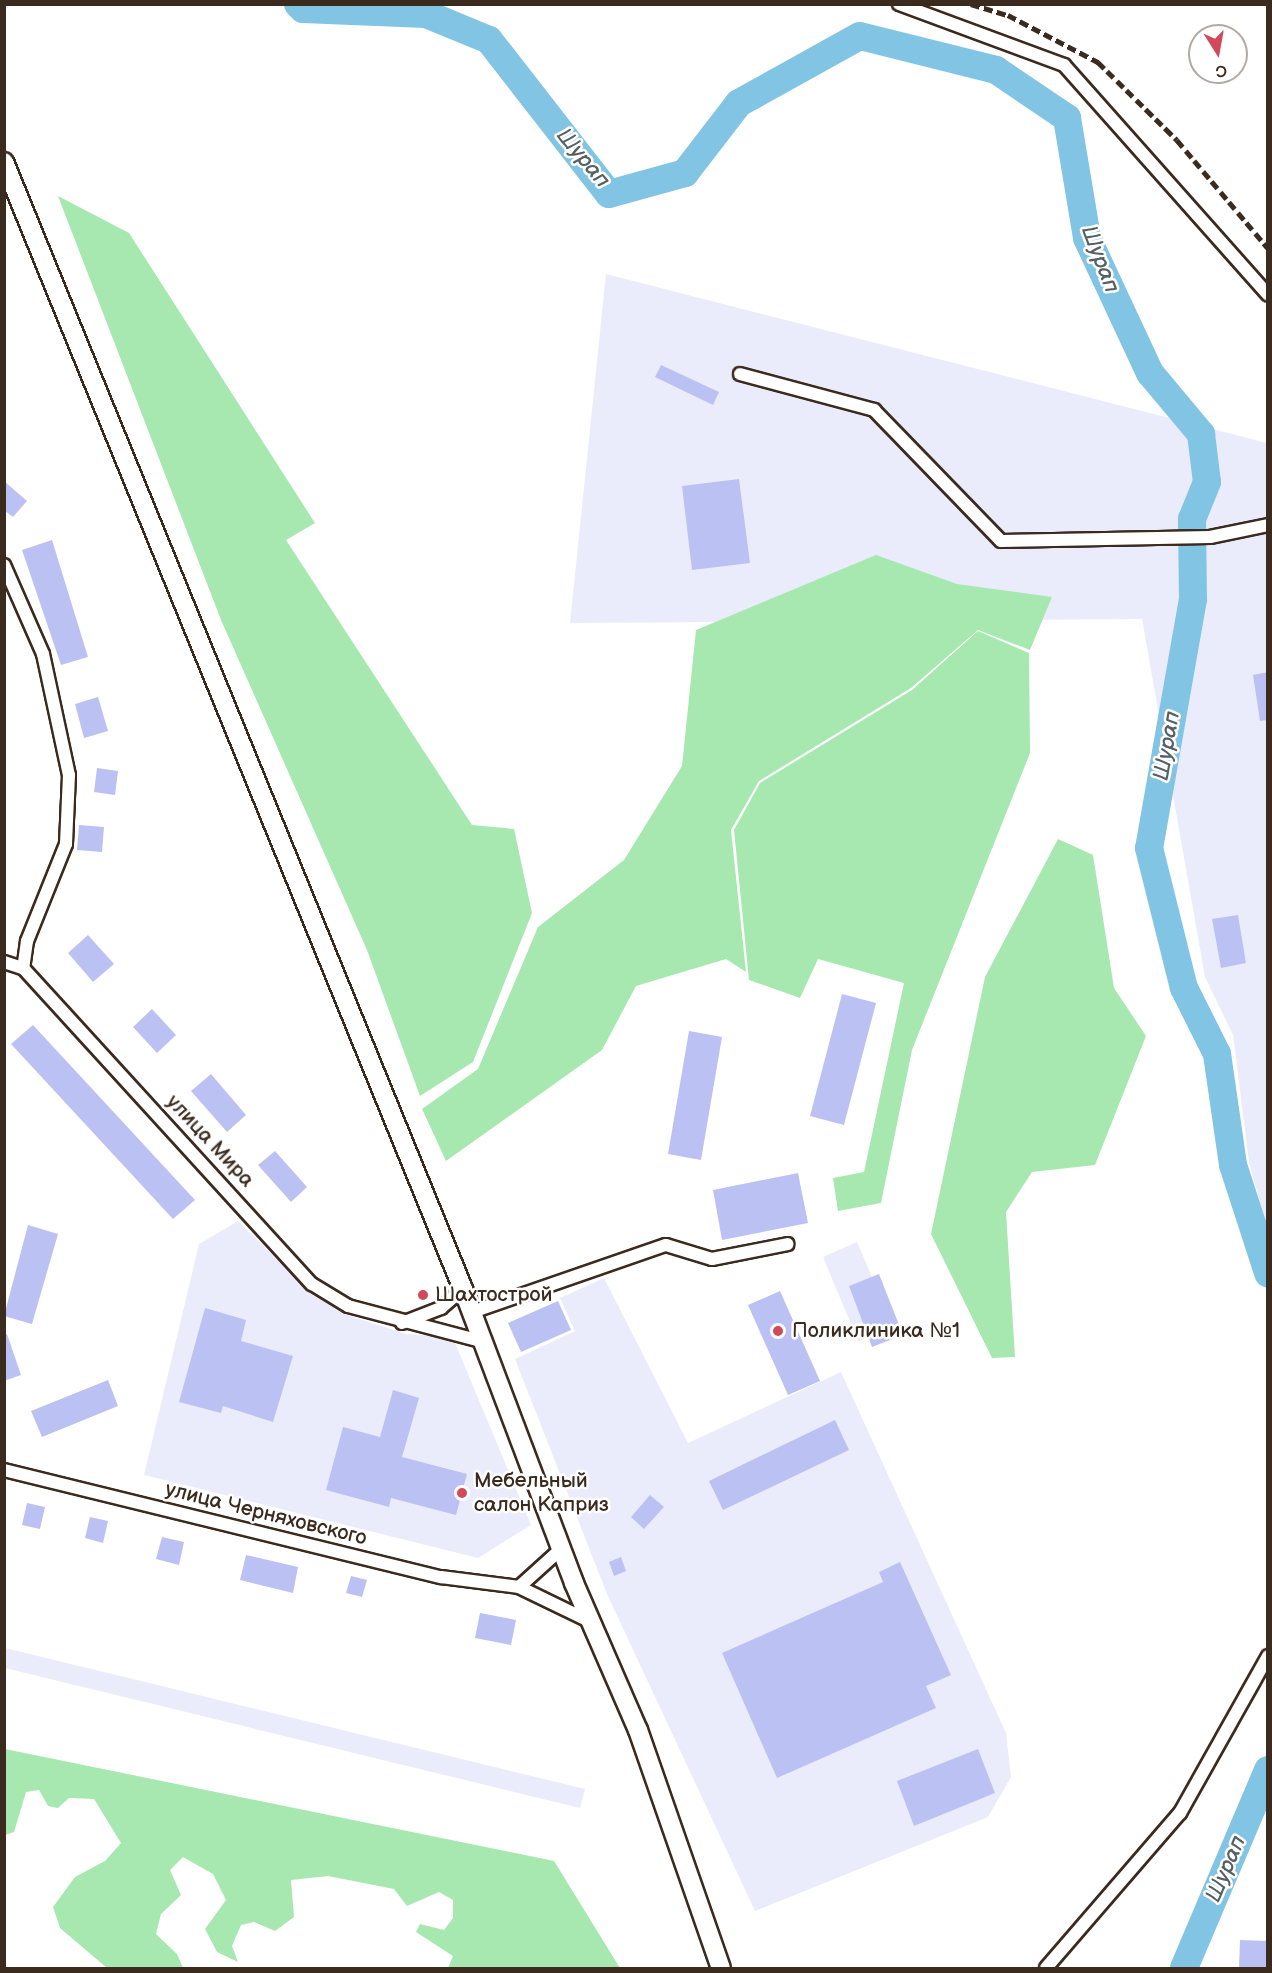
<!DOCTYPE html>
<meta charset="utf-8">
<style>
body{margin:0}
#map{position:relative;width:1272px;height:1973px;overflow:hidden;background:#fff;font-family:"Balsamiq Sans",sans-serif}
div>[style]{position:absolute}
.built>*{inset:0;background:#ebecfb}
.green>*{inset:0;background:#a7e8b0}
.river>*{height:28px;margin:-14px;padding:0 14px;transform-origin:14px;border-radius:14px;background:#82c4e3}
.building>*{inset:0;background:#bcc1f3}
.roads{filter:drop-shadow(2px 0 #3b2a1e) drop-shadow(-2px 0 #3b2a1e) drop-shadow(0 2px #3b2a1e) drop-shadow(0 -2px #3b2a1e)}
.street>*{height:12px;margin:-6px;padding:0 6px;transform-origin:6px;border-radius:6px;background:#fff}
.secondary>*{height:18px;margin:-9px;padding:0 9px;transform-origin:9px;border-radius:9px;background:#fff}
.rail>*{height:4.5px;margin-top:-2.25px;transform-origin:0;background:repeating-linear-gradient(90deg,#3b2a1e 0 9px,transparent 0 13.5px)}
.dots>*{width:16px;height:16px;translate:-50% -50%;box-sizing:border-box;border:3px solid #fff;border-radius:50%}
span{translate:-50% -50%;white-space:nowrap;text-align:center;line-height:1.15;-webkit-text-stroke:5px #fff;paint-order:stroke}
.street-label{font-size:21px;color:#3b2a1e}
.poi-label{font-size:21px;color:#3b2a1e}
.left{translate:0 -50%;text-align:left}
.water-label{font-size:22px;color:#546063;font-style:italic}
.frame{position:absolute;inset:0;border:6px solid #3b2a1e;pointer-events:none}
.north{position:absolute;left:1188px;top:24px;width:60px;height:60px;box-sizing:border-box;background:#fff;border:2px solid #b1aaa5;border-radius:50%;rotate:169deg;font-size:16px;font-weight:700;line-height:24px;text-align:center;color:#3b2a1e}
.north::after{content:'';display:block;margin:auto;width:21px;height:27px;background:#d1495b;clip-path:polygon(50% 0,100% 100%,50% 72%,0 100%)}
</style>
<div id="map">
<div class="built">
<div style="clip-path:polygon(606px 274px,1267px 443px,1267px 1228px,1249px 1162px,1233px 1035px,1205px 977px,1142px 619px,570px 623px)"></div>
<div style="clip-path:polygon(238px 1221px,306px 1288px,344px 1314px,406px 1334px,453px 1338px,531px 1525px,478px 1558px,144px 1475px,199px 1244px)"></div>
<div style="clip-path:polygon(857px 1242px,893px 1326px,858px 1341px,823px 1257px)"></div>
<div style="clip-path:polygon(604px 1278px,688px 1443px,841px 1372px,1006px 1733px,1011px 1777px,988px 1817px,755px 1911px,607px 1594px,515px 1359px,575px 1331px,560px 1298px)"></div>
<div style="clip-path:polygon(5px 1648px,585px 1789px,580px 1808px,5px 1668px)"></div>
</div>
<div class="green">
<div style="clip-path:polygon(58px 196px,129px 233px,315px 523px,286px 540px,472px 825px,514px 829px,532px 913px,473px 1062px,420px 1096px,367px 950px,221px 620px)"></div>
<div style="clip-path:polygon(876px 555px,957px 584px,1052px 597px,1030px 650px,978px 630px,911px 688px,759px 781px,731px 830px,746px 972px,726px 959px,636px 986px,602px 1050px,446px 1161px,422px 1109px,478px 1069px,538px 927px,624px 860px,682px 766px,696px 630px)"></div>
<div style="clip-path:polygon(978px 631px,1029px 653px,1030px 753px,912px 1050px,881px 1203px,838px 1211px,833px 1178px,864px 1172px,904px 983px,818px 959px,800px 998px,749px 980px,734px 830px,760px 783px,912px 690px)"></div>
<div style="clip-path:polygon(1058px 839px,1093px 855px,1114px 988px,1146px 1036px,1095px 1165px,1032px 1172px,1006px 1212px,1015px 1357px,992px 1358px,931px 1234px,985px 977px)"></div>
<div style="clip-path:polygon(5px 1749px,554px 1861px,620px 1968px,448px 1968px,453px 1956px,416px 1932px,420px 1924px,444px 1930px,453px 1918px,453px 1900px,439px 1892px,407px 1906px,394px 1889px,328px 1876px,291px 1880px,294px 1917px,275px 1931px,254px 1922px,241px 1925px,232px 1946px,238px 1962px,217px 1952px,205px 1929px,226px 1900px,213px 1874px,183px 1857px,170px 1870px,181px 1895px,161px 1914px,156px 1934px,177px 1954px,183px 1968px,107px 1968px,60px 1928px,53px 1907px,75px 1877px,105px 1861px,121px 1843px,94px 1799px,69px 1798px,58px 1808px,48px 1806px,39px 1790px,26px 1792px,14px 1832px,5px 1835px)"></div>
</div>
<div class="river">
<div style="left:298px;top:4px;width:7px;rotate:45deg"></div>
<div style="left:303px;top:9px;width:123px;rotate:2.3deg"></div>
<div style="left:426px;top:14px;width:68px;rotate:22.4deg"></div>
<div style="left:489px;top:40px;width:195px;rotate:52.1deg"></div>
<div style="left:609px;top:194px;width:79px;rotate:-15.4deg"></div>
<div style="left:685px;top:173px;width:88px;rotate:-52.4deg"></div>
<div style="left:739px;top:103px;width:138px;rotate:-29deg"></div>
<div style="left:860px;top:36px;width:140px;rotate:14deg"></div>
<div style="left:996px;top:70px;width:86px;rotate:34.1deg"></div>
<div style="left:1067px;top:118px;width:122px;rotate:80.5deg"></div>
<div style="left:1087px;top:238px;width:149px;rotate:65deg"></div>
<div style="left:1150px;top:373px;width:80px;rotate:50.1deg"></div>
<div style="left:1201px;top:434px;width:48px;rotate:82.9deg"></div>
<div style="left:1207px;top:482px;width:40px;rotate:112deg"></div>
<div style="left:1192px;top:519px;width:80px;rotate:89.3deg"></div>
<div style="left:1193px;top:599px;width:253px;rotate:100deg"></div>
<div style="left:1149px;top:848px;width:144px;rotate:76deg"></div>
<div style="left:1184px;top:988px;width:74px;rotate:63.4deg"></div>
<div style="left:1217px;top:1054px;width:112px;rotate:81.8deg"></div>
<div style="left:1233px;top:1165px;width:114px;rotate:72deg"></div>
<div style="left:1184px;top:1968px;width:215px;rotate:-67deg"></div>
</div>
<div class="building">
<div style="clip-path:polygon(661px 365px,719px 392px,713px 405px,655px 377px)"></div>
<div style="clip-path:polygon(739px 479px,750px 563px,692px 570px,682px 486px)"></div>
<div style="clip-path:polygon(4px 481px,27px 501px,13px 517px,4px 510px)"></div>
<div style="clip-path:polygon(52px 540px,88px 657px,61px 665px,22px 550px)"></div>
<div style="clip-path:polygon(1268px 672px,1268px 720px,1260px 721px,1253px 675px)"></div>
<div style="clip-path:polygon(98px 697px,108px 731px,84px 738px,75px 704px)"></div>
<div style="clip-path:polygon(97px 768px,118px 771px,115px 795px,94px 792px)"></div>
<div style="clip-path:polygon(79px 825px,104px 827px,102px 852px,77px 850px)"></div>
<div style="clip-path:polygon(1238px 915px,1246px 963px,1221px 968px,1212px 919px)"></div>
<div style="clip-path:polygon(88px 935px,114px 964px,93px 982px,68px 953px)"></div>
<div style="clip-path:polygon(842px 994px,876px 1003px,844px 1125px,810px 1116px)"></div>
<div style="clip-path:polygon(152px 1009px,176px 1035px,157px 1053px,133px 1027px)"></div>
<div style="clip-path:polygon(33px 1025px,195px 1200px,173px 1219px,11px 1044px)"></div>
<div style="clip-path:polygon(689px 1031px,722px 1037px,701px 1160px,668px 1154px)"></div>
<div style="clip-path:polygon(211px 1074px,246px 1115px,227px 1132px,191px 1091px)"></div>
<div style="clip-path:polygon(275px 1151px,307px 1187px,291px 1202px,258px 1165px)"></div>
<div style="clip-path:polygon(798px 1173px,808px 1223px,722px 1240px,713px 1190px)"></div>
<div style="clip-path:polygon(28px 1225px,58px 1234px,32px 1324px,4px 1316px)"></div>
<div style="clip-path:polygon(879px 1274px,903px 1335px,872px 1347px,849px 1286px)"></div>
<div style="clip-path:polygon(780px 1291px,820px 1381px,788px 1395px,748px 1305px)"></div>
<div style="clip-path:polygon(558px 1301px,571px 1330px,521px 1352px,508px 1323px)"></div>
<div style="clip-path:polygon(205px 1308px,246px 1320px,241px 1341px,293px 1356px,273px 1422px,223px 1406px,221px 1413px,179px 1402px)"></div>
<div style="clip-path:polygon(7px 1334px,21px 1375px,4px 1381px,4px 1335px)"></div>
<div style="clip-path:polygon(108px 1380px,118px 1406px,42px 1437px,31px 1411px)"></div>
<div style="clip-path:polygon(393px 1390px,419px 1398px,402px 1457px,467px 1474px,456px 1515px,391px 1498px,389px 1507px,326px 1490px,343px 1427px,380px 1437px)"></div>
<div style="clip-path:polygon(835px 1420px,849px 1450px,723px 1510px,709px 1481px)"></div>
<div style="clip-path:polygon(650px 1495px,664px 1507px,644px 1529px,631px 1517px)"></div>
<div style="clip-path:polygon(27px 1503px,45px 1507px,40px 1529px,22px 1525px)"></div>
<div style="clip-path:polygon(90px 1517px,108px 1521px,103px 1543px,85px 1538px)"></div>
<div style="clip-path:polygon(162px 1537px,184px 1542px,179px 1565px,156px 1559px)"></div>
<div style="clip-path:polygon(246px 1555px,298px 1567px,293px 1593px,240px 1580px)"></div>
<div style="clip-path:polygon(621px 1557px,626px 1571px,614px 1576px,609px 1562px)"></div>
<div style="clip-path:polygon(900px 1562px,951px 1675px,926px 1686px,936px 1708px,777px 1778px,722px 1653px,883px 1582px,879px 1572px)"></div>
<div style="clip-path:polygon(351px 1576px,367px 1580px,362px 1597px,346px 1593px)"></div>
<div style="clip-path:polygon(480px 1613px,516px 1620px,511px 1645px,475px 1638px)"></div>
<div style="clip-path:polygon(978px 1749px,995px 1793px,914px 1826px,897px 1781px)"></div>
<div style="clip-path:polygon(1240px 1940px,1268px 1941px,1268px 1968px,1239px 1968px)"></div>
</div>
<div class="roads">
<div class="street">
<div style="left:899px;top:4px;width:176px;rotate:20.3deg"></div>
<div style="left:1064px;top:65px;width:307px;rotate:48.4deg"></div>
<div style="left:740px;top:374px;width:139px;rotate:15deg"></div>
<div style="left:874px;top:410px;width:182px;rotate:45.9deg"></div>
<div style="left:1001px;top:541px;width:209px;rotate:-1.1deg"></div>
<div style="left:1210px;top:537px;width:59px;rotate:-11.7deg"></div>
<div style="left:4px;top:565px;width:97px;rotate:66.3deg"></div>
<div style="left:43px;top:654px;width:124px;rotate:77.9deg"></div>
<div style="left:69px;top:775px;width:69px;rotate:92.5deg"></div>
<div style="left:66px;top:844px;width:105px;rotate:111.9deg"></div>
<div style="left:27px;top:941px;width:27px;rotate:98deg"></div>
<div style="left:4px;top:962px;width:20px;rotate:18deg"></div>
<div style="left:23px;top:968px;width:428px;rotate:47.6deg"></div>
<div style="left:312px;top:1284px;width:42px;rotate:31.4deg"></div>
<div style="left:348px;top:1306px;width:141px;rotate:14.8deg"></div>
<div style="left:472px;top:1312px;width:205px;rotate:-19.1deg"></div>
<div style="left:666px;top:1245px;width:48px;rotate:16.9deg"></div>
<div style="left:712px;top:1259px;width:77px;rotate:-11.2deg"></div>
<div style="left:402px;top:1323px;width:42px;rotate:-21deg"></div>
<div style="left:441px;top:1308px;width:29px;rotate:-41deg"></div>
<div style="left:4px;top:1470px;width:450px;rotate:13.8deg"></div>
<div style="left:441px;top:1577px;width:79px;rotate:7.3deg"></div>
<div style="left:519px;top:1587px;width:57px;rotate:-42.1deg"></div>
<div style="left:519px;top:1587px;width:80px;rotate:25.9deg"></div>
<div style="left:1046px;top:1968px;width:205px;rotate:-49.2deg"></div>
<div style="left:1180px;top:1813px;width:180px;rotate:-60.7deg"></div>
</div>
<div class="secondary">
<div style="left:4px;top:162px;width:1217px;rotate:67.84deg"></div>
<div style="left:463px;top:1289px;width:314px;rotate:69.3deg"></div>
<div style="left:574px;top:1583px;width:160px;rotate:66.5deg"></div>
<div style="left:638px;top:1730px;width:252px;rotate:70.8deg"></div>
</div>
</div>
<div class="rail">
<div style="left:971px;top:4px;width:39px;rotate:17deg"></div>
<div style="left:1008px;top:15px;width:102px;rotate:27.6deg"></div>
<div style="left:1098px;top:62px;width:111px;rotate:44.6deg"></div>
<div style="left:1177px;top:140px;width:141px;rotate:49.9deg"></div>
</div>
<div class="dots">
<div style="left:423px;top:1295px;background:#d1495b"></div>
<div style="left:778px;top:1331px;background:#d1495b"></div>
<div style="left:462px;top:1493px;background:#d1495b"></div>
</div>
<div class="street-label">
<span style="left:210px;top:1141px;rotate:47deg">улица Мира</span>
<span style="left:266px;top:1514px;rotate:14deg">улица Черняховского</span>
</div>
<div class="poi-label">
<span class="left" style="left:435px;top:1295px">Шахтострой</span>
<span class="left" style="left:792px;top:1331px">Поликлиника №1</span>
<span class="left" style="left:474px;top:1493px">Мебельный<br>салон Каприз</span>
</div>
<div class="water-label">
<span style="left:583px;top:158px;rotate:50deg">Шурап</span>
<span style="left:1100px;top:259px;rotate:69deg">Шурап</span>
<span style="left:1167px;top:746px;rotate:-80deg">Шурап</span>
<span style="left:1226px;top:1869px;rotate:-67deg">Шурап</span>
</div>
<div class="frame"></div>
<div class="north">С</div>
</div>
